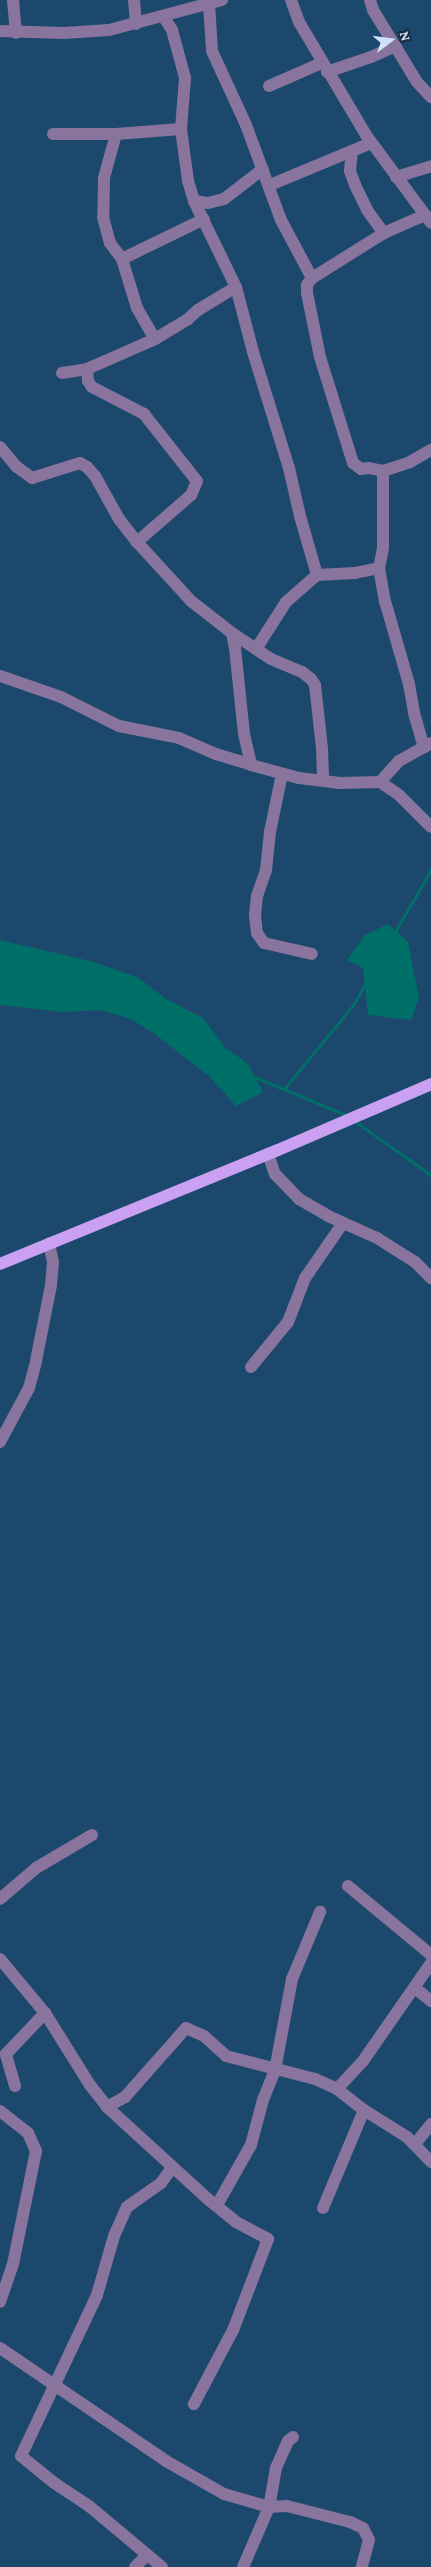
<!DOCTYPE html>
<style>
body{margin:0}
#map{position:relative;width:431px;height:2567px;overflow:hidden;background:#1c486d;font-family:"Crimson Pro",serif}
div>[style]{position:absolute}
.water>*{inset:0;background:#006f68}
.stream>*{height:2.5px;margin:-1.25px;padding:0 1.25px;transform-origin:1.25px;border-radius:1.25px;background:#006f68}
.minor>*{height:12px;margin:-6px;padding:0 6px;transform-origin:6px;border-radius:6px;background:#88749c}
.major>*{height:12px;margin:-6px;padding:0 6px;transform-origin:6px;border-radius:6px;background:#caa0f2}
span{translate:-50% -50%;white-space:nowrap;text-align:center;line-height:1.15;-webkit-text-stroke:4px #1a2d3e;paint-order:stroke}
.north{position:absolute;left:366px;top:15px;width:50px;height:50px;-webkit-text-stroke:4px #1a2d3e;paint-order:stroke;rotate:75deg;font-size:14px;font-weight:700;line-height:20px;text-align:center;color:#cbe2f9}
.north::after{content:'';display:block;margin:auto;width:18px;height:22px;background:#cbe2f9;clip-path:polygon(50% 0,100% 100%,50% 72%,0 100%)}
</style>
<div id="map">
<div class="water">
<div style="clip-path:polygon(388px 924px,408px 942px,419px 998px,411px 1020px,368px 1015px,363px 968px,347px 960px,365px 935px)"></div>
<div style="clip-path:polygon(0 940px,94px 962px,139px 978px,166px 999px,203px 1018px,225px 1047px,248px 1064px,263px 1092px,236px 1106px,210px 1077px,155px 1034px,129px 1018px,99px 1010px,63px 1012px,0 1005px)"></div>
</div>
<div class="stream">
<div style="left:394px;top:934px;width:74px;rotate:-60deg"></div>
<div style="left:252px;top:1076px;width:102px;rotate:22.5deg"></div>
<div style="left:284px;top:1089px;width:110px;rotate:-50.5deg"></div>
<div style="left:354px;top:1004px;width:23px;rotate:-61deg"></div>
<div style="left:355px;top:1121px;width:93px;rotate:35.4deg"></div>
</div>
<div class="minor">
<div style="left:13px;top:0;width:33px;rotate:85deg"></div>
<div style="left:134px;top:0;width:24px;rotate:85deg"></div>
<div style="left:291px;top:0;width:23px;rotate:70deg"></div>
<div style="left:299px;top:22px;width:131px;rotate:59.3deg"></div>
<div style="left:366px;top:135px;width:109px;rotate:53.5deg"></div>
<div style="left:370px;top:0;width:10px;rotate:73deg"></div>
<div style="left:373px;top:10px;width:84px;rotate:58.6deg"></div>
<div style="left:417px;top:82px;width:21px;rotate:47deg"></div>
<div style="left:209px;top:4px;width:47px;rotate:86.3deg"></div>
<div style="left:212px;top:51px;width:81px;rotate:65.3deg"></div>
<div style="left:246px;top:125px;width:101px;rotate:69.8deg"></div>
<div style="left:281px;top:220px;width:66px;rotate:61.9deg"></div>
<div style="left:163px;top:16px;width:17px;rotate:57deg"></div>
<div style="left:172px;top:30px;width:50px;rotate:74.8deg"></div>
<div style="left:185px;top:78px;width:51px;rotate:94.5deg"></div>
<div style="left:181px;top:129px;width:52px;rotate:82.3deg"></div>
<div style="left:188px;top:181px;width:21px;rotate:73deg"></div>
<div style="left:194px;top:201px;width:96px;rotate:64deg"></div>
<div style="left:236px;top:287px;width:67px;rotate:75.3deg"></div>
<div style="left:253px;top:352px;width:121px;rotate:72.8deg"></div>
<div style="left:289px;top:468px;width:49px;rotate:77.1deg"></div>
<div style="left:300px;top:516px;width:61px;rotate:73.9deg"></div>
<div style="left:0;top:31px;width:64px;rotate:1.8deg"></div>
<div style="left:64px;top:33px;width:45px;rotate:-3.8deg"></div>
<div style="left:109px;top:30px;width:117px;rotate:-14.9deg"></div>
<div style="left:327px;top:72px;width:46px;rotate:-18.8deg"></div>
<div style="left:371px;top:57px;width:27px;rotate:-24deg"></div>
<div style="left:269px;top:86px;width:58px;rotate:-23.5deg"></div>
<div style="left:53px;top:134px;width:63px"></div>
<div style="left:116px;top:134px;width:65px;rotate:-4.4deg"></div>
<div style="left:116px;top:134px;width:46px;rotate:105.3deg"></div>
<div style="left:104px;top:178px;width:39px;rotate:91deg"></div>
<div style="left:103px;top:217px;width:27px;rotate:75deg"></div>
<div style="left:110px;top:243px;width:20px;rotate:53deg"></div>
<div style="left:122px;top:259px;width:51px;rotate:73deg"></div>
<div style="left:137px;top:308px;width:36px;rotate:60deg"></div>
<div style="left:352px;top:151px;width:20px;rotate:96deg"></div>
<div style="left:350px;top:171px;width:15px;rotate:70deg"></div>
<div style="left:355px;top:185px;width:28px;rotate:64deg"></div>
<div style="left:367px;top:210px;width:29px;rotate:54deg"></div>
<div style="left:396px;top:177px;width:37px;rotate:-17deg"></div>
<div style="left:270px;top:185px;width:109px;rotate:-22.6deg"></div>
<div style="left:194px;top:201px;width:14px;rotate:8deg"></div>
<div style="left:208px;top:203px;width:16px;rotate:-14deg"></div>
<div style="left:224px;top:199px;width:49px;rotate:-37.6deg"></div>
<div style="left:425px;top:215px;width:45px;rotate:156.3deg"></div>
<div style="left:384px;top:233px;width:85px;rotate:148deg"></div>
<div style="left:312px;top:278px;width:9px;rotate:126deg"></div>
<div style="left:307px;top:285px;width:8px;rotate:90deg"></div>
<div style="left:307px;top:293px;width:65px;rotate:78.5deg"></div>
<div style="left:320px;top:357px;width:111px;rotate:72.7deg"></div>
<div style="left:353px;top:463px;width:10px;rotate:37deg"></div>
<div style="left:361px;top:469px;width:8px;rotate:-7deg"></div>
<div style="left:369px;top:468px;width:14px;rotate:12deg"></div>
<div style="left:383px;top:471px;width:28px;rotate:-18deg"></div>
<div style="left:410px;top:462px;width:24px;rotate:-30deg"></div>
<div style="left:122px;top:259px;width:91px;rotate:-26deg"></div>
<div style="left:87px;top:369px;width:12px;rotate:85deg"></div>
<div style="left:88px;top:381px;width:7px;rotate:56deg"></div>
<div style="left:92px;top:387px;width:59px;rotate:27.4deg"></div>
<div style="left:144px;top:414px;width:85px;rotate:51.7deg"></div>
<div style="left:197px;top:481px;width:15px;rotate:113deg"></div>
<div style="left:191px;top:495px;width:72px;rotate:139deg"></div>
<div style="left:62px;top:373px;width:25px;rotate:-9deg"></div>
<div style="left:87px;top:369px;width:74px;rotate:-23.8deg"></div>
<div style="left:155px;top:339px;width:39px;rotate:-31deg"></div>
<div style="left:188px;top:319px;width:13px;rotate:-42deg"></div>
<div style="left:198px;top:310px;width:44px;rotate:-31.2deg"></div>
<div style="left:0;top:447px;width:26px;rotate:50deg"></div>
<div style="left:17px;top:467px;width:19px;rotate:36deg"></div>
<div style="left:32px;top:478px;width:50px;rotate:-17.4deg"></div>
<div style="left:80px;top:463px;width:8px;rotate:30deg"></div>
<div style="left:87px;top:467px;width:12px;rotate:48deg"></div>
<div style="left:95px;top:476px;width:49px;rotate:60.8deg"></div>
<div style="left:119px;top:519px;width:29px;rotate:52deg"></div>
<div style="left:137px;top:542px;width:80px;rotate:47.5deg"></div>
<div style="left:191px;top:601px;width:52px;rotate:38deg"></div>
<div style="left:232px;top:633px;width:15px;rotate:79deg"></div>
<div style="left:235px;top:648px;width:86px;rotate:84deg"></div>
<div style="left:244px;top:734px;width:32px;rotate:77deg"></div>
<div style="left:251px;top:765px;width:50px;rotate:15.2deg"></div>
<div style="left:299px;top:778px;width:39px;rotate:7deg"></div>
<div style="left:338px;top:783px;width:42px;rotate:-1.4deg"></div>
<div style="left:380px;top:782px;width:23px;rotate:34deg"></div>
<div style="left:399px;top:795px;width:45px;rotate:45deg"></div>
<div style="left:383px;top:471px;width:77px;rotate:90deg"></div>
<div style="left:383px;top:548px;width:20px;rotate:101deg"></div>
<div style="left:379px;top:568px;width:34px;rotate:80deg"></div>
<div style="left:385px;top:601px;width:86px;rotate:73.9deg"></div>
<div style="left:409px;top:684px;width:29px;rotate:80deg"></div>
<div style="left:414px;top:713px;width:36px;rotate:74deg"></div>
<div style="left:232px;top:633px;width:47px;rotate:33.7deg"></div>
<div style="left:271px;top:659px;width:34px;rotate:23deg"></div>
<div style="left:302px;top:672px;width:11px;rotate:38deg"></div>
<div style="left:311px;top:679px;width:7px;rotate:56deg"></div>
<div style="left:315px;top:685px;width:63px;rotate:83.7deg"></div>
<div style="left:322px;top:748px;width:32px;rotate:88deg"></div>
<div style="left:256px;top:649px;width:56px;rotate:-57.4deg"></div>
<div style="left:286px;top:602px;width:41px;rotate:-41.1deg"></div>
<div style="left:317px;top:575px;width:38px;rotate:-3deg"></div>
<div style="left:355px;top:573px;width:25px;rotate:-12deg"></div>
<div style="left:0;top:676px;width:65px;rotate:19deg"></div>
<div style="left:61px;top:697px;width:65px;rotate:26.6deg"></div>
<div style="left:119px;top:726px;width:61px;rotate:11.3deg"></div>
<div style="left:179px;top:738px;width:40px;rotate:23.4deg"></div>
<div style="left:216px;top:754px;width:37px;rotate:17deg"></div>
<div style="left:282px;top:774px;width:59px;rotate:101.7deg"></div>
<div style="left:270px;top:832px;width:38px;rotate:96deg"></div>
<div style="left:266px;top:870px;width:28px;rotate:109deg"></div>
<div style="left:257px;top:896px;width:19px;rotate:96deg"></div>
<div style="left:255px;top:915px;width:18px;rotate:84deg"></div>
<div style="left:257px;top:933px;width:12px;rotate:55deg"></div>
<div style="left:264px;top:943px;width:49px;rotate:12.9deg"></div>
<div style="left:380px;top:782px;width:28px;rotate:-48deg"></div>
<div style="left:399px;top:761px;width:37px;rotate:-29deg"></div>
<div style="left:268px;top:1154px;width:21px;rotate:71deg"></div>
<div style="left:275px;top:1174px;width:35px;rotate:46deg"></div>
<div style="left:299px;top:1199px;width:34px;rotate:30deg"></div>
<div style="left:328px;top:1216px;width:54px;rotate:24.2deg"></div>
<div style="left:377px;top:1238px;width:45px;rotate:32.3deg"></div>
<div style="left:415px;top:1262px;width:23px;rotate:45deg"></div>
<div style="left:251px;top:1367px;width:58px;rotate:-50.6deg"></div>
<div style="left:288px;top:1322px;width:47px;rotate:-68.9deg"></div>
<div style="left:305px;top:1278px;width:67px;rotate:-55.4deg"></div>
<div style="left:0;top:1442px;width:61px;rotate:-61.8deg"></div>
<div style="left:29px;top:1388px;width:28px;rotate:-75deg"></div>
<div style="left:36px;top:1361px;width:77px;rotate:-78.8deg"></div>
<div style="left:51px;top:1285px;width:23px;rotate:-85deg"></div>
<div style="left:53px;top:1262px;width:19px;rotate:-102deg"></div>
<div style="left:348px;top:1886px;width:108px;rotate:39.7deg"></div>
<div style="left:0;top:1899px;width:48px;rotate:-40.7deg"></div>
<div style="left:36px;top:1868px;width:65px;rotate:-30.5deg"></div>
<div style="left:0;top:1959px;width:70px;rotate:50.2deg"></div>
<div style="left:45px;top:2013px;width:85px;rotate:58deg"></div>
<div style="left:90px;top:2085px;width:28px;rotate:52deg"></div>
<div style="left:107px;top:2107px;width:138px;rotate:42.4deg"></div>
<div style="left:209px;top:2200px;width:35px;rotate:39deg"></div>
<div style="left:236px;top:2222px;width:36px;rotate:28deg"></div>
<div style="left:268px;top:2239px;width:97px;rotate:111deg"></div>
<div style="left:233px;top:2330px;width:84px;rotate:117.8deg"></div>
<div style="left:415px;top:1988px;width:21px;rotate:39deg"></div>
<div style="left:15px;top:2086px;width:33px;rotate:-106deg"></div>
<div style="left:6px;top:2054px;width:57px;rotate:-46.4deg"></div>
<div style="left:337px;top:2089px;width:38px;rotate:-47deg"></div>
<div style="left:363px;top:2061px;width:119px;rotate:-55.2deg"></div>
<div style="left:107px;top:2107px;width:21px;rotate:-29deg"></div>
<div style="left:125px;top:2097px;width:92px;rotate:-48.5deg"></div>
<div style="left:186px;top:2028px;width:20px;rotate:24deg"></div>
<div style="left:204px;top:2036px;width:30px;rotate:42deg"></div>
<div style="left:226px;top:2056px;width:92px;rotate:14.5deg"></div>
<div style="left:315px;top:2079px;width:24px;rotate:24deg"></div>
<div style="left:337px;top:2089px;width:34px;rotate:38deg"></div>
<div style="left:364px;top:2110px;width:51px;rotate:32.1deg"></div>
<div style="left:407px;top:2137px;width:35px;rotate:46deg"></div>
<div style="left:0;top:2111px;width:36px;rotate:38deg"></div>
<div style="left:28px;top:2133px;width:20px;rotate:66deg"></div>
<div style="left:36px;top:2151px;width:115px;rotate:101.5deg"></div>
<div style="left:13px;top:2264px;width:40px;rotate:108.9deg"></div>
<div style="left:415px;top:2144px;width:26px;rotate:-51deg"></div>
<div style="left:217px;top:2205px;width:69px;rotate:-60.5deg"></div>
<div style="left:251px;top:2145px;width:47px;rotate:-75.1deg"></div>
<div style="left:263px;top:2100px;width:32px;rotate:-68deg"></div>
<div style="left:275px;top:2070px;width:93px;rotate:-79.4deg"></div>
<div style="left:292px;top:1979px;width:73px;rotate:-67.3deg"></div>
<div style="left:323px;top:2208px;width:106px;rotate:-67.3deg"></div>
<div style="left:0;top:2348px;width:201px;rotate:34.2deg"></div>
<div style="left:166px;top:2461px;width:67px;rotate:29.6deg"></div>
<div style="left:224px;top:2494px;width:47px;rotate:16.1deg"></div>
<div style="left:269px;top:2507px;width:65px;rotate:113.4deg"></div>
<div style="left:293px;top:2437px;width:6px;rotate:141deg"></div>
<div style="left:288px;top:2441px;width:30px;rotate:114deg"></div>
<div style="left:276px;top:2468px;width:40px;rotate:100deg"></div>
<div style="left:269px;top:2507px;width:18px;rotate:-3deg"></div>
<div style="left:287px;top:2506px;width:65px;rotate:14.3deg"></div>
<div style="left:350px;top:2522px;width:14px;rotate:25deg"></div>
<div style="left:363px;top:2528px;width:13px;rotate:63deg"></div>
<div style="left:369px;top:2540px;width:28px;rotate:105deg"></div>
<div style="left:135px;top:2567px;width:17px;rotate:-45deg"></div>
<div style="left:162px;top:2567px;width:95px;rotate:-140.1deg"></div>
<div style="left:89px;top:2506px;width:43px;rotate:-146.3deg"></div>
<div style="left:53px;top:2482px;width:41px;rotate:-140.9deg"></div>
<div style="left:21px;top:2456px;width:178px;rotate:-64.7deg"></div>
<div style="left:97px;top:2295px;width:61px;rotate:-73.9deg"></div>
<div style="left:114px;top:2236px;width:32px;rotate:-66deg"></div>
<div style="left:127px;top:2207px;width:42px;rotate:-35.2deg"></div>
<div style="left:161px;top:2183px;width:19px;rotate:-54deg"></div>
</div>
<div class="major">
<div style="left:0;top:1264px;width:300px;rotate:-22.3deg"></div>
<div style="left:278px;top:1150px;width:167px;rotate:-23.3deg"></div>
</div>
<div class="north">N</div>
</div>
